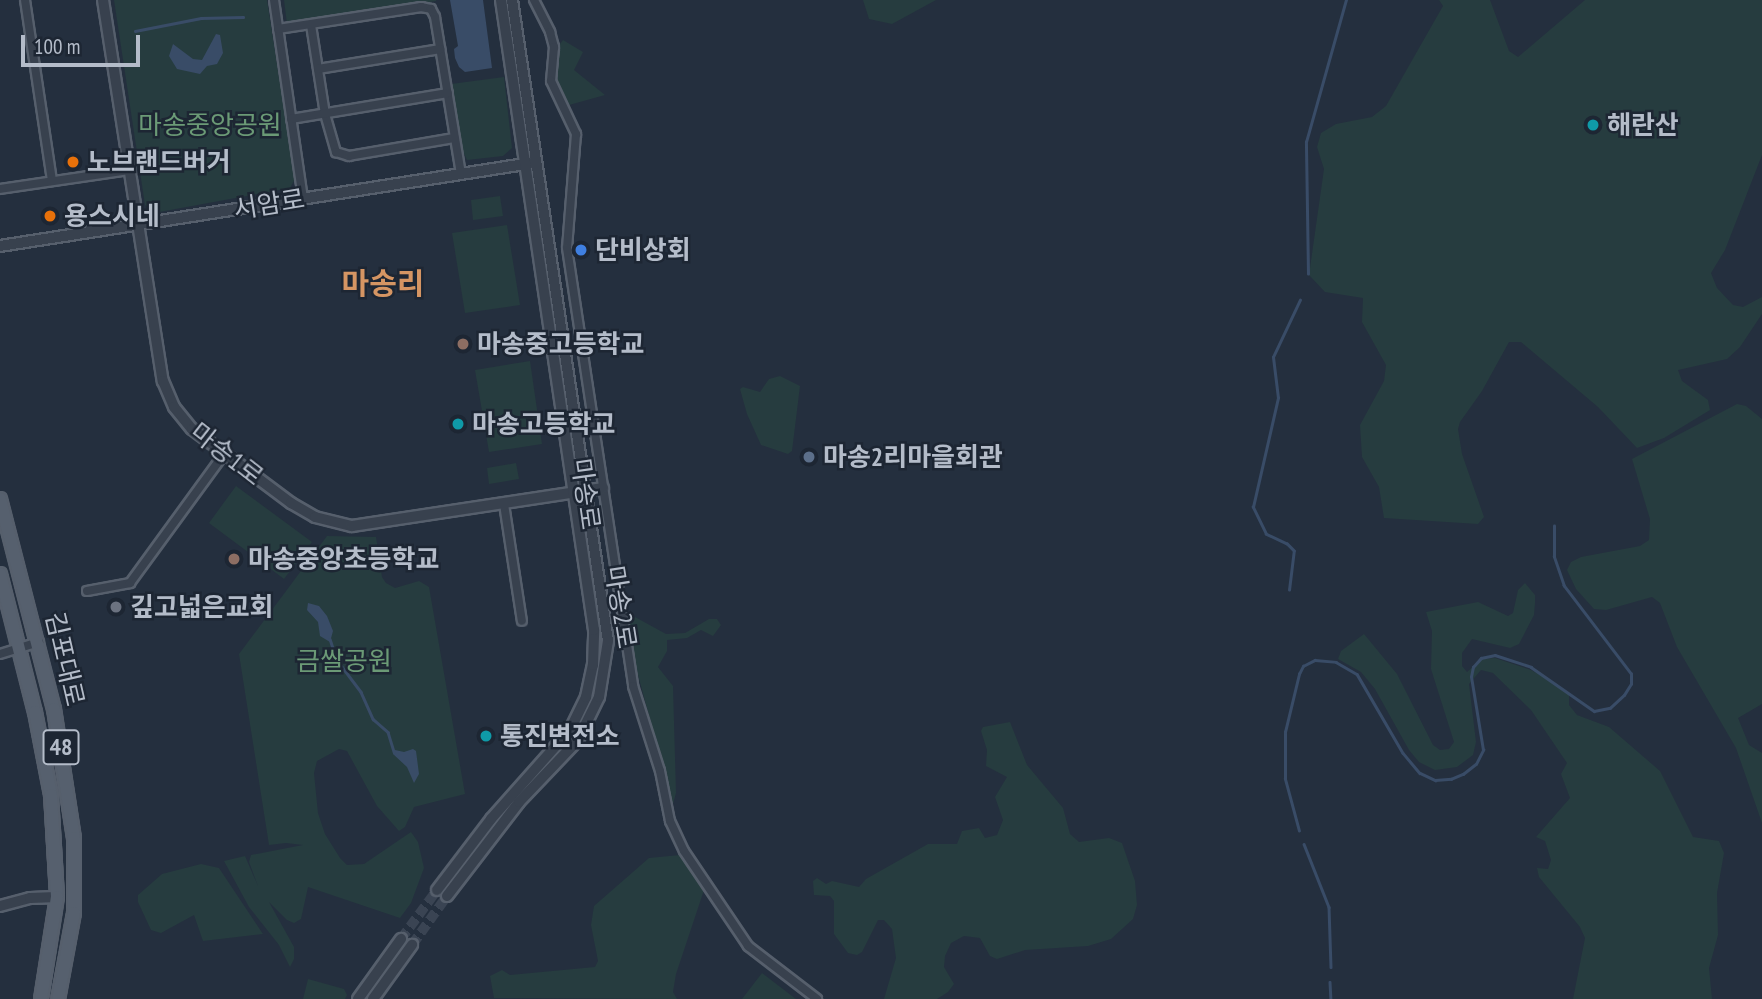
<!DOCTYPE html>
<meta charset="utf-8">
<style>
body{margin:0}
#map{position:relative;width:1762px;height:999px;overflow:hidden;background:#242f3e;font-family:"PT Sans Narrow","Noto Sans KR",sans-serif}
div>[style]{position:absolute}
.green>*{inset:0;background:#263c3f}
.water>*{inset:0;background:#394c67}
.stream>*{height:2.5px;margin:-1.25px;padding:0 1.25px;transform-origin:1.25px;border-radius:1.25px;background:#394c67}
.tertiary-tunnel>*{height:10px;margin-top:-5px;transform-origin:0;background:repeating-linear-gradient(90deg,#3a4453 0 10px,transparent 0 15px)}
.roads{filter:drop-shadow(2px 0 #565f6c) drop-shadow(-2px 0 #565f6c) drop-shadow(0 2px #565f6c) drop-shadow(0 -2px #565f6c)}
.minor>*{height:8px;margin:-4px;padding:0 4px;transform-origin:4px;border-radius:4px;background:#38414e}
.tertiary>*{height:10px;margin:-5px;padding:0 5px;transform-origin:5px;border-radius:5px;background:#38414e}
.primary>*{height:12px;margin:-6px;padding:0 6px;transform-origin:6px;border-radius:6px;background:#56606e}
.dots>*{width:19px;height:19px;translate:-50% -50%;box-sizing:border-box;border:4px solid #1d2633;border-radius:50%}
span{translate:-50% -50%;white-space:nowrap;text-align:center;line-height:1.15;-webkit-text-stroke:5px #1d2633;paint-order:stroke}
.shield-label span{padding:2px 5px;background:#1d2633;border:2px solid;border-radius:5px;-webkit-text-stroke-width:0}
.shield-label{font-size:24px;color:#b4bcc9;font-weight:700}
.park-label{font-size:26px;color:#6b9a76}
.poi-label{font-size:26px;color:#b4bcc9;font-weight:700}
.left{translate:0 -50%;text-align:left}
.street-label{font-size:26px;color:#b4bcc9}
.quarter-label{font-size:30px;color:#d59563;font-weight:700}
.scale{position:absolute;left:21px;top:35px;width:119px;height:32px;box-sizing:border-box;border:4px solid #b4bcc9;border-top:0;padding-left:9px;font-size:21px;line-height:24px;white-space:nowrap;color:#b4bcc9;-webkit-text-stroke:5px #1d2633;paint-order:stroke}
</style>
<div id="map">
<div class="green">
<div style="clip-path:polygon(114px 0,267px 0,295px 179px,290px 188px,154px 213px,145px 205px)"></div>
<div style="clip-path:polygon(284px 0,436px 0,436px 1px,287px 24px)"></div>
<div style="clip-path:polygon(863px 0,936px 0,892px 24px,869px 19px)"></div>
<div style="clip-path:polygon(1439px 0,1490px 0,1509px 51px,1518px 57px,1585px 0,1762px 0,1762px 155px,1725px 250px,1711px 273px,1717px 288px,1733px 305px,1743px 307px,1762px 297px,1762px 314px,1740px 347px,1727px 359px,1678px 370px,1682px 381px,1708px 400px,1710px 410px,1664px 438px,1637px 448px,1598px 407px,1521px 342px,1509px 342px,1482px 391px,1460px 422px,1458px 429px,1462px 454px,1484px 517px,1478px 524px,1384px 518px,1379px 487px,1362px 457px,1360px 425px,1384px 381px,1386px 365px,1362px 322px,1363px 298px,1325px 292px,1309px 275px,1324px 169px,1317px 147px,1321px 133px,1336px 124px,1372px 117px,1386px 106px,1443px 6px)"></div>
<div style="clip-path:polygon(563px 40px,583px 52px,574px 70px,605px 95px,569px 105px,554px 79px,557px 48px)"></div>
<div style="clip-path:polygon(504px 77px,512px 148px,503px 156px,467px 160px,461px 147px,451px 84px)"></div>
<div style="clip-path:polygon(500px 196px,503px 216px,473px 220px,471px 200px)"></div>
<div style="clip-path:polygon(507px 225px,520px 305px,465px 313px,452px 233px)"></div>
<div style="clip-path:polygon(530px 361px,542px 444px,489px 452px,475px 370px)"></div>
<div style="clip-path:polygon(780px 376px,800px 386px,792px 451px,788px 454px,761px 445px,747px 414px,740px 389px,743px 387px,760px 392px,769px 379px)"></div>
<div style="clip-path:polygon(1737px 404px,1746px 406px,1762px 419px,1762px 704px,1738px 718px,1749px 745px,1762px 753px,1762px 823px,1736px 748px,1677px 647px,1660px 603px,1652px 597px,1606px 610px,1594px 609px,1576px 589px,1567px 570px,1571px 562px,1581px 557px,1640px 546px,1649px 540px,1650px 519px,1632px 459px)"></div>
<div style="clip-path:polygon(516px 463px,519px 479px,489px 484px,487px 468px)"></div>
<div style="clip-path:polygon(236px 486px,312px 542px,284px 579px,209px 523px)"></div>
<div style="clip-path:polygon(327px 536px,376px 537px,382px 577px,386px 583px,395px 588px,419px 581px,429px 587px,465px 794px,414px 807px,405px 827px,399px 831px,377px 806px,347px 751px,339px 749px,317px 761px,314px 773px,318px 813px,325px 834px,340px 858px,347px 865px,364px 864px,411px 832px,418px 842px,424px 868px,411px 903px,400px 918px,308px 887px,301px 919px,294px 923px,287px 920px,269px 902px,294px 947px,294px 959px,290px 967px,279px 945px,249px 907px,224px 861px,245px 856px,258px 886px,249px 862px,251px 855px,303px 845px,286px 843px,269px 845px,239px 654px)"></div>
<div style="clip-path:polygon(1525px 583px,1535px 595px,1535px 603px,1534px 615px,1519px 644px,1510px 648px,1472px 639px,1462px 653px,1462px 666px,1467px 672px,1482px 659px,1495px 658px,1531px 670px,1551px 681px,1569px 695px,1569px 705px,1577px 715px,1609px 727px,1660px 771px,1693px 837px,1719px 841px,1724px 853px,1717px 893px,1718px 935px,1709px 968px,1712px 999px,1573px 999px,1585px 938px,1580px 927px,1539px 877px,1537px 868px,1548px 869px,1551px 860px,1545px 841px,1536px 837px,1570px 798px,1561px 774px,1567px 763px,1531px 710px,1493px 673px,1481px 670px,1469px 684px,1476px 742px,1473px 755px,1457px 767px,1435px 770px,1419px 762px,1409px 750px,1375px 689px,1361px 672px,1338px 659px,1341px 651px,1364px 634px,1397px 674px,1433px 745px,1440px 750px,1449px 749px,1454px 742px,1431px 669px,1432px 631px,1426px 612px,1478px 602px,1508px 616px,1513px 613px,1518px 590px)"></div>
<div style="clip-path:polygon(635px 617px,666px 634px,685px 633px,709px 619px,717px 619px,721px 625px,713px 636px,701px 630px,687px 638px,667px 640px,667px 651px,658px 667px,673px 686px,676px 793px,673px 804px,631px 649px,629px 623px)"></div>
<div style="clip-path:polygon(1010px 722px,1027px 765px,1063px 808px,1070px 834px,1079px 842px,1109px 838px,1122px 843px,1135px 881px,1137px 905px,1133px 919px,1111px 939px,1088px 946px,1025px 950px,997px 959px,990px 956px,980px 938px,964px 936px,951px 943px,945px 956px,944px 967px,954px 984px,948px 992px,937px 999px,884px 999px,896px 958px,892px 929px,884px 920px,878px 920px,862px 952px,857px 955px,848px 953px,834px 934px,834px 901px,830px 896px,814px 895px,813px 881px,817px 878px,826px 884px,832px 881px,859px 887px,866px 879px,928px 844px,957px 844px,962px 831px,979px 828px,985px 838px,997px 835px,1003px 820px,995px 797px,1007px 777px,986px 766px,987px 750px,981px 731px,983px 727px)"></div>
<div style="clip-path:polygon(680px 855px,704px 890px,676px 974px,673px 992px,677px 999px,494px 998px,490px 976px,502px 970px,510px 975px,595px 967px,598px 961px,591px 925px,594px 906px,649px 858px)"></div>
<div style="clip-path:polygon(201px 864px,219px 868px,263px 934px,203px 941px,194px 915px,161px 933px,151px 930px,138px 902px,138px 895px,162px 874px)"></div>
<div style="clip-path:polygon(762px 973px,796px 999px,742px 999px)"></div>
<div style="clip-path:polygon(308px 979px,344px 989px,347px 995px,345px 999px,303px 999px)"></div>
</div>
<div class="water">
<div style="clip-path:polygon(450px 0,483px 0,492px 68px,465px 72px,459px 67px,455px 58px,454px 49px,458px 46px)"></div>
<div style="clip-path:polygon(216px 34px,220px 35px,223px 53px,217px 64px,207px 66px,200px 74px,177px 69px,169px 56px,173px 44px,193px 59px,202px 60px)"></div>
<div style="clip-path:polygon(308px 603px,319px 606px,327px 616px,333px 631px,330px 642px,320px 636px,318px 622px,307px 610px)"></div>
<div style="clip-path:polygon(413px 749px,416px 751px,419px 774px,414px 783px,407px 767px,393px 754px,395px 750px,404px 752px)"></div>
</div>
<div class="stream">
<div style="left:135px;top:31px;width:67px;rotate:-11.1deg"></div>
<div style="left:201px;top:18px;width:42px;rotate:-1.4deg"></div>
<div style="left:1308px;top:274px;width:132px;rotate:-90.9deg"></div>
<div style="left:1306px;top:142px;width:148px;rotate:-74.3deg"></div>
<div style="left:1289px;top:590px;width:39px;rotate:-83deg"></div>
<div style="left:1294px;top:551px;width:10px;rotate:-135deg"></div>
<div style="left:1287px;top:544px;width:23px;rotate:-155deg"></div>
<div style="left:1266px;top:534px;width:30px;rotate:-116deg"></div>
<div style="left:1253px;top:507px;width:112px;rotate:-77.1deg"></div>
<div style="left:1278px;top:398px;width:41px;rotate:-97deg"></div>
<div style="left:1273px;top:357px;width:63px;rotate:-64.7deg"></div>
<div style="left:330px;top:639px;width:22px;rotate:72deg"></div>
<div style="left:337px;top:660px;width:40px;rotate:53deg"></div>
<div style="left:361px;top:692px;width:30px;rotate:66deg"></div>
<div style="left:373px;top:719px;width:20px;rotate:41deg"></div>
<div style="left:388px;top:732px;width:21px;rotate:73deg"></div>
<div style="left:1299px;top:831px;width:54px;rotate:-105.1deg"></div>
<div style="left:1285px;top:779px;width:47px;rotate:-90deg"></div>
<div style="left:1285px;top:732px;width:60px;rotate:-76.4deg"></div>
<div style="left:1299px;top:674px;width:9px;rotate:-63deg"></div>
<div style="left:1303px;top:666px;width:13px;rotate:-27deg"></div>
<div style="left:1315px;top:660px;width:21px;rotate:5deg"></div>
<div style="left:1336px;top:662px;width:24px;rotate:30deg"></div>
<div style="left:1357px;top:674px;width:91px;rotate:59.8deg"></div>
<div style="left:1403px;top:753px;width:26px;rotate:50deg"></div>
<div style="left:1420px;top:773px;width:17px;rotate:25deg"></div>
<div style="left:1435px;top:780px;width:16px;rotate:-4deg"></div>
<div style="left:1451px;top:779px;width:13px;rotate:-23deg"></div>
<div style="left:1463px;top:774px;width:16px;rotate:-38deg"></div>
<div style="left:1476px;top:764px;width:16px;rotate:-63deg"></div>
<div style="left:1483px;top:750px;width:74px;rotate:-99.3deg"></div>
<div style="left:1471px;top:677px;width:10px;rotate:-79deg"></div>
<div style="left:1473px;top:667px;width:12px;rotate:-48deg"></div>
<div style="left:1481px;top:658px;width:14px;rotate:-12deg"></div>
<div style="left:1495px;top:655px;width:38px;rotate:18deg"></div>
<div style="left:1531px;top:667px;width:77px;rotate:34.9deg"></div>
<div style="left:1594px;top:711px;width:16px;rotate:-11deg"></div>
<div style="left:1610px;top:708px;width:19px;rotate:-43deg"></div>
<div style="left:1624px;top:695px;width:13px;rotate:-58deg"></div>
<div style="left:1631px;top:684px;width:10px;rotate:-90deg"></div>
<div style="left:1631px;top:674px;width:111px;rotate:-127.3deg"></div>
<div style="left:1564px;top:586px;width:31px;rotate:-109deg"></div>
<div style="left:1554px;top:557px;width:31px;rotate:-90deg"></div>
<div style="left:1304px;top:844px;width:68px;rotate:68.4deg"></div>
<div style="left:1329px;top:907px;width:60px;rotate:88.1deg"></div>
<div style="left:1330px;top:982px;width:17px;rotate:87deg"></div>
</div>
<div class="tertiary-tunnel">
<div style="left:401px;top:939px;width:61px;rotate:-53.7deg"></div>
<div style="left:412px;top:945px;width:60px;rotate:-54.5deg"></div>
</div>
<div class="roads">
<div class="minor">
<div style="left:25px;top:0;width:183px;rotate:81.5deg"></div>
<div style="left:274px;top:0;width:200px;rotate:81.7deg"></div>
<div style="left:534px;top:0;width:36px;rotate:63deg"></div>
<div style="left:550px;top:32px;width:16px;rotate:75deg"></div>
<div style="left:554px;top:47px;width:34px;rotate:95deg"></div>
<div style="left:551px;top:81px;width:59px;rotate:64.7deg"></div>
<div style="left:576px;top:134px;width:114px;rotate:94.5deg"></div>
<div style="left:567px;top:248px;width:443px;rotate:81.4deg"></div>
<div style="left:633px;top:686px;width:89px;rotate:72.4deg"></div>
<div style="left:660px;top:771px;width:51px;rotate:78.7deg"></div>
<div style="left:670px;top:821px;width:33px;rotate:65deg"></div>
<div style="left:684px;top:851px;width:115px;rotate:56deg"></div>
<div style="left:748px;top:946px;width:87px;rotate:37.5deg"></div>
<div style="left:311px;top:25px;width:90px;rotate:81.1deg"></div>
<div style="left:325px;top:114px;width:40px;rotate:74deg"></div>
<div style="left:336px;top:152px;width:14px;rotate:17deg"></div>
<div style="left:349px;top:156px;width:107px;rotate:-9.7deg"></div>
<div style="left:278px;top:29px;width:145px;rotate:-8.7deg"></div>
<div style="left:421px;top:7px;width:10px;rotate:11deg"></div>
<div style="left:431px;top:9px;width:9px;rotate:63deg"></div>
<div style="left:435px;top:17px;width:159px;rotate:80.6deg"></div>
<div style="left:318px;top:69px;width:124px;rotate:-9.3deg"></div>
<div style="left:291px;top:119px;width:159px;rotate:-9.4deg"></div>
<div style="left:0;top:189px;width:130px;rotate:-8.4deg"></div>
<div style="left:504px;top:504px;width:118px;rotate:81.3deg"></div>
<div style="left:87px;top:591px;width:44px;rotate:-10.5deg"></div>
<div style="left:130px;top:583px;width:160px;rotate:-53.9deg"></div>
<div style="left:0;top:654px;width:41px;rotate:-17.1deg"></div>
</div>
<div class="tertiary">
<div style="left:103px;top:0;width:386px;rotate:81.1deg"></div>
<div style="left:163px;top:381px;width:28px;rotate:67deg"></div>
<div style="left:174px;top:407px;width:28px;rotate:51deg"></div>
<div style="left:192px;top:429px;width:124px;rotate:36.8deg"></div>
<div style="left:291px;top:503px;width:28px;rotate:30deg"></div>
<div style="left:315px;top:517px;width:38px;rotate:14deg"></div>
<div style="left:352px;top:526px;width:254px;rotate:-8.6deg"></div>
<div style="left:0;top:246px;width:537px;rotate:-8.88deg"></div>
<div style="left:437px;top:890px;width:89px;rotate:-52.7deg"></div>
<div style="left:491px;top:819px;width:119px;rotate:-48.4deg"></div>
<div style="left:570px;top:730px;width:37px;rotate:-64deg"></div>
<div style="left:586px;top:697px;width:33px;rotate:-78deg"></div>
<div style="left:593px;top:665px;width:35px;rotate:-88deg"></div>
<div style="left:594px;top:630px;width:637px;rotate:-98.4deg"></div>
<div style="left:447px;top:896px;width:118px;rotate:-52.5deg"></div>
<div style="left:519px;top:802px;width:86px;rotate:-46.4deg"></div>
<div style="left:578px;top:740px;width:48px;rotate:-64deg"></div>
<div style="left:599px;top:697px;width:57px;rotate:-80.9deg"></div>
<div style="left:608px;top:641px;width:648px;rotate:-98.52deg"></div>
<div style="left:0;top:906px;width:31px;rotate:-15deg"></div>
<div style="left:30px;top:898px;width:27px;rotate:-2deg"></div>
<div style="left:358px;top:999px;width:74px;rotate:-54.4deg"></div>
<div style="left:373px;top:999px;width:67px;rotate:-54.2deg"></div>
</div>
<div class="primary">
<div style="left:0;top:499px;width:217px;rotate:75.6deg"></div>
<div style="left:54px;top:709px;width:131px;rotate:81.2deg"></div>
<div style="left:74px;top:838px;width:75px;rotate:90deg"></div>
<div style="left:74px;top:913px;width:87px;rotate:100.5deg"></div>
<div style="left:0;top:574px;width:142px;rotate:75.8deg"></div>
<div style="left:35px;top:712px;width:85px;rotate:79.1deg"></div>
<div style="left:51px;top:795px;width:102px;rotate:86.6deg"></div>
<div style="left:57px;top:897px;width:103px;rotate:98.9deg"></div>
</div>
</div>
<div class="dots">
<div style="left:1593px;top:125px;background:#0f9aa8"></div>
<div style="left:73px;top:162px;background:#e8710a"></div>
<div style="left:50px;top:216px;background:#e8710a"></div>
<div style="left:581px;top:250px;background:#3f7fe0"></div>
<div style="left:463px;top:344px;background:#8d6e63"></div>
<div style="left:458px;top:424px;background:#0f9aa8"></div>
<div style="left:809px;top:457px;background:#5c6f8a"></div>
<div style="left:234px;top:559px;background:#8d6e63"></div>
<div style="left:116px;top:607px;background:#6b7280"></div>
<div style="left:486px;top:736px;background:#0f9aa8"></div>
</div>
<div class="shield-label">
<span style="left:61px;top:747px">48</span>
</div>
<div class="park-label">
<span style="left:210px;top:125px">마송중앙공원</span>
<span style="left:344px;top:661px">금쌀공원</span>
</div>
<div class="poi-label">
<span class="left" style="left:1607px;top:125px">해란산</span>
<span class="left" style="left:87px;top:162px">노브랜드버거</span>
<span class="left" style="left:64px;top:216px">용스시네</span>
<span class="left" style="left:595px;top:250px">단비상회</span>
<span class="left" style="left:477px;top:344px">마송중고등학교</span>
<span class="left" style="left:472px;top:424px">마송고등학교</span>
<span class="left" style="left:823px;top:457px">마송2리마을회관</span>
<span class="left" style="left:248px;top:559px">마송중앙초등학교</span>
<span class="left" style="left:130px;top:607px">깊고넓은교회</span>
<span class="left" style="left:500px;top:736px">통진변전소</span>
</div>
<div class="street-label">
<span style="left:269px;top:204px;rotate:-9deg">서암로</span>
<span style="left:227px;top:454px;rotate:38deg">마송1로</span>
<span style="left:586px;top:494px;rotate:82deg">마송로</span>
<span style="left:621px;top:607px;rotate:81deg">마송2로</span>
<span style="left:65px;top:659px;rotate:77deg">김포대로</span>
</div>
<div class="quarter-label">
<span style="left:383px;top:283px">마송리</span>
</div>
<div class="scale">100 m</div>
</div>
